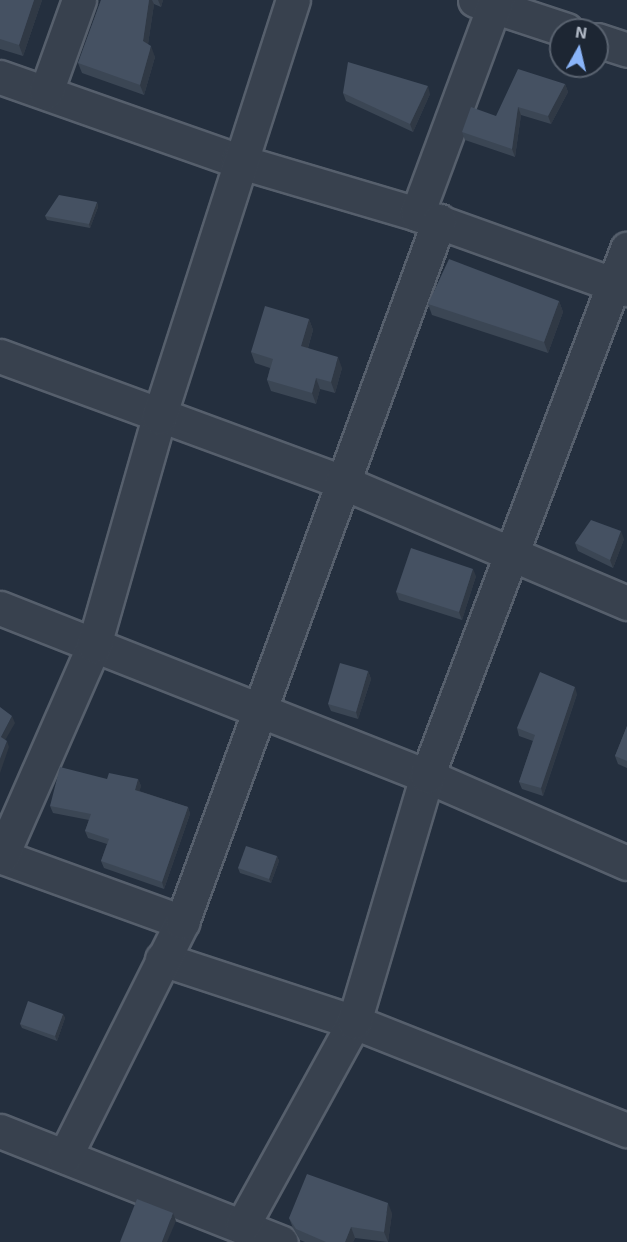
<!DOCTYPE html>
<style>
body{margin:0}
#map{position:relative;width:627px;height:1242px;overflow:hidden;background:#242f3e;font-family:"Exo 2",sans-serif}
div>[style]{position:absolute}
.roads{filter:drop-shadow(2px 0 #565f6c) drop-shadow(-2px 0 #565f6c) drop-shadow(0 2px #565f6c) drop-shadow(0 -2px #565f6c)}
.minor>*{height:33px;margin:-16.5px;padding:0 16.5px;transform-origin:16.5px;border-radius:16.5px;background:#38414e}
.wall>*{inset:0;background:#3b4654}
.shaded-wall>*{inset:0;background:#303945}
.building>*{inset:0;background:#455162}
span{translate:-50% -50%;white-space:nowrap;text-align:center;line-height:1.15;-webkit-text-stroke:5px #1d2633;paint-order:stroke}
.north{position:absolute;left:549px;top:18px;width:60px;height:60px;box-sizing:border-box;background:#1d2633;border:2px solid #59626f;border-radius:50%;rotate:8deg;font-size:16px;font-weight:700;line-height:24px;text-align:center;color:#b4bcc9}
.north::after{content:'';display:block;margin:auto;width:21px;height:27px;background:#8ab4f8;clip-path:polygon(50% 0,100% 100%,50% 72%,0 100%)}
</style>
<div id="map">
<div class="roads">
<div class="minor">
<div style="left:475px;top:0;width:96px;rotate:18.2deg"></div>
<div style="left:597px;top:40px;width:32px;rotate:18deg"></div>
<div style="left:0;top:77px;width:252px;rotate:19.4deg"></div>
<div style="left:238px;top:161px;width:187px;rotate:16.5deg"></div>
<div style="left:417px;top:214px;width:223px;rotate:19.7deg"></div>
<div style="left:46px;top:92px;width:98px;rotate:-70.3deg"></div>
<div style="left:417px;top:214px;width:228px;rotate:-69.7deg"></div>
<div style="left:0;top:356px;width:364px;rotate:20.2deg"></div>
<div style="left:342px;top:482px;width:310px;rotate:23deg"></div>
<div style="left:0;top:608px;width:459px;rotate:21.5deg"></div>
<div style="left:427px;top:776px;width:218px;rotate:23.5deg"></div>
<div style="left:0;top:856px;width:194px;rotate:19.9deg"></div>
<div style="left:1px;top:857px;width:232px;rotate:-66.3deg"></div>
<div style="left:94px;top:645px;width:237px;rotate:-74.1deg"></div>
<div style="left:159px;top:417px;width:438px;rotate:-72.2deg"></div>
<div style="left:162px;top:959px;width:202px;rotate:18.2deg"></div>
<div style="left:354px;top:1022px;width:294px;rotate:21.6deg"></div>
<div style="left:0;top:1131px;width:302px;rotate:21.6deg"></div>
<div style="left:65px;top:1156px;width:262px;rotate:-63.4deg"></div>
<div style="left:182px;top:922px;width:747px;rotate:-69.87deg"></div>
<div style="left:242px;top:1226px;width:233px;rotate:-61.2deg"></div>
<div style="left:354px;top:1022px;width:257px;rotate:-73.5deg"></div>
<div style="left:427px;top:776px;width:564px;rotate:-69.22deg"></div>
</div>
</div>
<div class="wall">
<div style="clip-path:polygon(0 0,42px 0,23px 56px,0 49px)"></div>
<div style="clip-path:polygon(101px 0,163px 0,161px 7px,154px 4px,148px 44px,155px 57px,144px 95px,82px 73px,78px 63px)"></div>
<div style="clip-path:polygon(565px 84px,568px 92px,551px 124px,521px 115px,515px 157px,465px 140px,462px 132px)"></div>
<div style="clip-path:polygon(343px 93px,430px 94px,413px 132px,346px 101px)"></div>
<div style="clip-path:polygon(97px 202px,98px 207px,90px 228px,47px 220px,45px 216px)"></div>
<div style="clip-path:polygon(559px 301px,563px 312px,548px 353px,432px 315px,428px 304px)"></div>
<div style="clip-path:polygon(309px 319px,313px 330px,308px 348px,342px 368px,335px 393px,320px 389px,316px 404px,271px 391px,267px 380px,270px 368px,255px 363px,251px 352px)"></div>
<div style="clip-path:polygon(624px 539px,613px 568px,578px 551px,575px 543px)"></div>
<div style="clip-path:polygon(476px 576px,462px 620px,399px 600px,396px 592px)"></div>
<div style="clip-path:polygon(368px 671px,371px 679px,358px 719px,331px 711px,328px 704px)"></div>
<div style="clip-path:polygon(577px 694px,543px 796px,522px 789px,519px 782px,533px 741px,519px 736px,517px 728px)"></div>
<div style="clip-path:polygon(627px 726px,627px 768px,618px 764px,615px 756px)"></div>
<div style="clip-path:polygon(107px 779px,138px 779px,141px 786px,139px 791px,188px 807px,190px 814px,164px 889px,104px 868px,101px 861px,107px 844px,88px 838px,85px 831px,89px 820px,53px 813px,50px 806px)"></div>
<div style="clip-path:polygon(277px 856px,279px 861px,271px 883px,240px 873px,238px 868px)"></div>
<div style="clip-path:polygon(63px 1014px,65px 1018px,57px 1041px,22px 1028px,20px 1024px)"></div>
<div style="clip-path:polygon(392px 1213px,388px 1242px,355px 1238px,353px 1242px,305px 1242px,300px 1240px,293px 1228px,289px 1218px)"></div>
</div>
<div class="shaded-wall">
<div style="clip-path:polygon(34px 0,42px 0,23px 56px,19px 45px)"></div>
<div style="clip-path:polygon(149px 0,152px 0,154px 4px,147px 51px,143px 41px)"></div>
<div style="clip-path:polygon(158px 0,163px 0,161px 7px)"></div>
<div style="clip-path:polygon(151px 46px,155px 57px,144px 95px,140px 85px)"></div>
<div style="clip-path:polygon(565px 84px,568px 92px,551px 124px,548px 116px)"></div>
<div style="clip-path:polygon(428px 86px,430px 94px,413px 132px,410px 124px)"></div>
<div style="clip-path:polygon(518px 107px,521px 115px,515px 157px,512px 149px)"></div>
<div style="clip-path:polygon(97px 202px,98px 207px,90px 228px,89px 224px)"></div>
<div style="clip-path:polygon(559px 301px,563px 312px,548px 353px,544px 342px)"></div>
<div style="clip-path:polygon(309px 319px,313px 330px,305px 357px,301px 346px)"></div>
<div style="clip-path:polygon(338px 357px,342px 368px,335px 393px,331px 382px)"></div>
<div style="clip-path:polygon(316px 378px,320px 389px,316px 404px,312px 393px)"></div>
<div style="clip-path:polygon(621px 531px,624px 539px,613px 568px,610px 560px)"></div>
<div style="clip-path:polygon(473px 569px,476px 576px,462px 620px,459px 612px)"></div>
<div style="clip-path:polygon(368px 671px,371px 679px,358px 719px,356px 712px)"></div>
<div style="clip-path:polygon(575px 687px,577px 694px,543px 796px,541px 788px)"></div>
<div style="clip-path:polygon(12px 716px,15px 723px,3px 744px,1px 737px)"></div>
<div style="clip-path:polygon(7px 741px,9px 747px,0 773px,0 759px)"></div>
<div style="clip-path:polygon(138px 779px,141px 786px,138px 797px,135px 790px)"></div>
<div style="clip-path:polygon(188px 807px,190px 814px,164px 889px,162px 882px)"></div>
<div style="clip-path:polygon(277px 856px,279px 861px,271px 883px,269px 879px)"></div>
<div style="clip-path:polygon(63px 1014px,65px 1018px,57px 1041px,55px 1036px)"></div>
<div style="clip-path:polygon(388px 1203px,392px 1213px,388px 1242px,384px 1232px)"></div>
<div style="clip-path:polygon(173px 1213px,176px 1221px,167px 1242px,162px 1242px)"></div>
<div style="clip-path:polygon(351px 1227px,355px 1238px,353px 1242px,345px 1242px)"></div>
</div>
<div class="building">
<div style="clip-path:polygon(0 0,34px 0,19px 45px,0 39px)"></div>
<div style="clip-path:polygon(101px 0,149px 0,143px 41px,151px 46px,140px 85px,78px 63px)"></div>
<div style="clip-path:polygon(348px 62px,428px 86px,410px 124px,343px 93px)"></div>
<div style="clip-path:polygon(518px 69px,565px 84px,548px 116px,518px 107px,512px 149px,462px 132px,471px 107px,496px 116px)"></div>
<div style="clip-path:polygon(59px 195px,97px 202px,89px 224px,45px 216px)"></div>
<div style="clip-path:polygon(449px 259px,559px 301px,544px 342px,428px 304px)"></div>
<div style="clip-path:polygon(265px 306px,309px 319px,301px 346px,338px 357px,331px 382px,316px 378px,312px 393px,267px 380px,273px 359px,251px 352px)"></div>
<div style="clip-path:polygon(591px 520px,621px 531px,610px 560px,575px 543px)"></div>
<div style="clip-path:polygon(411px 548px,473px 569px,459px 612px,396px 592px)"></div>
<div style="clip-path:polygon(340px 663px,368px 671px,356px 712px,328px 704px)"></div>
<div style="clip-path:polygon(540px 672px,575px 687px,541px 788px,519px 782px,535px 735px,517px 728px)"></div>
<div style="clip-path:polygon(0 707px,12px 716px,1px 737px,7px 741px,0 759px)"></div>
<div style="clip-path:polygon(627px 726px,627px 761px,615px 756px)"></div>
<div style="clip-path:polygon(60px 767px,107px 779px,109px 773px,138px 779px,135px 790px,188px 807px,162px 882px,101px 861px,109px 839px,85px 831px,91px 814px,50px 806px)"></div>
<div style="clip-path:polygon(246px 846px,277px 856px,269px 879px,238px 868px)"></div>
<div style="clip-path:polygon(28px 1001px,63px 1014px,55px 1036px,20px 1024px)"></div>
<div style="clip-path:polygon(307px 1174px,388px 1203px,384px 1232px,351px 1227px,345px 1242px,326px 1242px,296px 1229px,289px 1218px)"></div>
<div style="clip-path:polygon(137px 1199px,173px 1213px,162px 1242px,120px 1242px)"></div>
</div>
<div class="north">N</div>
</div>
